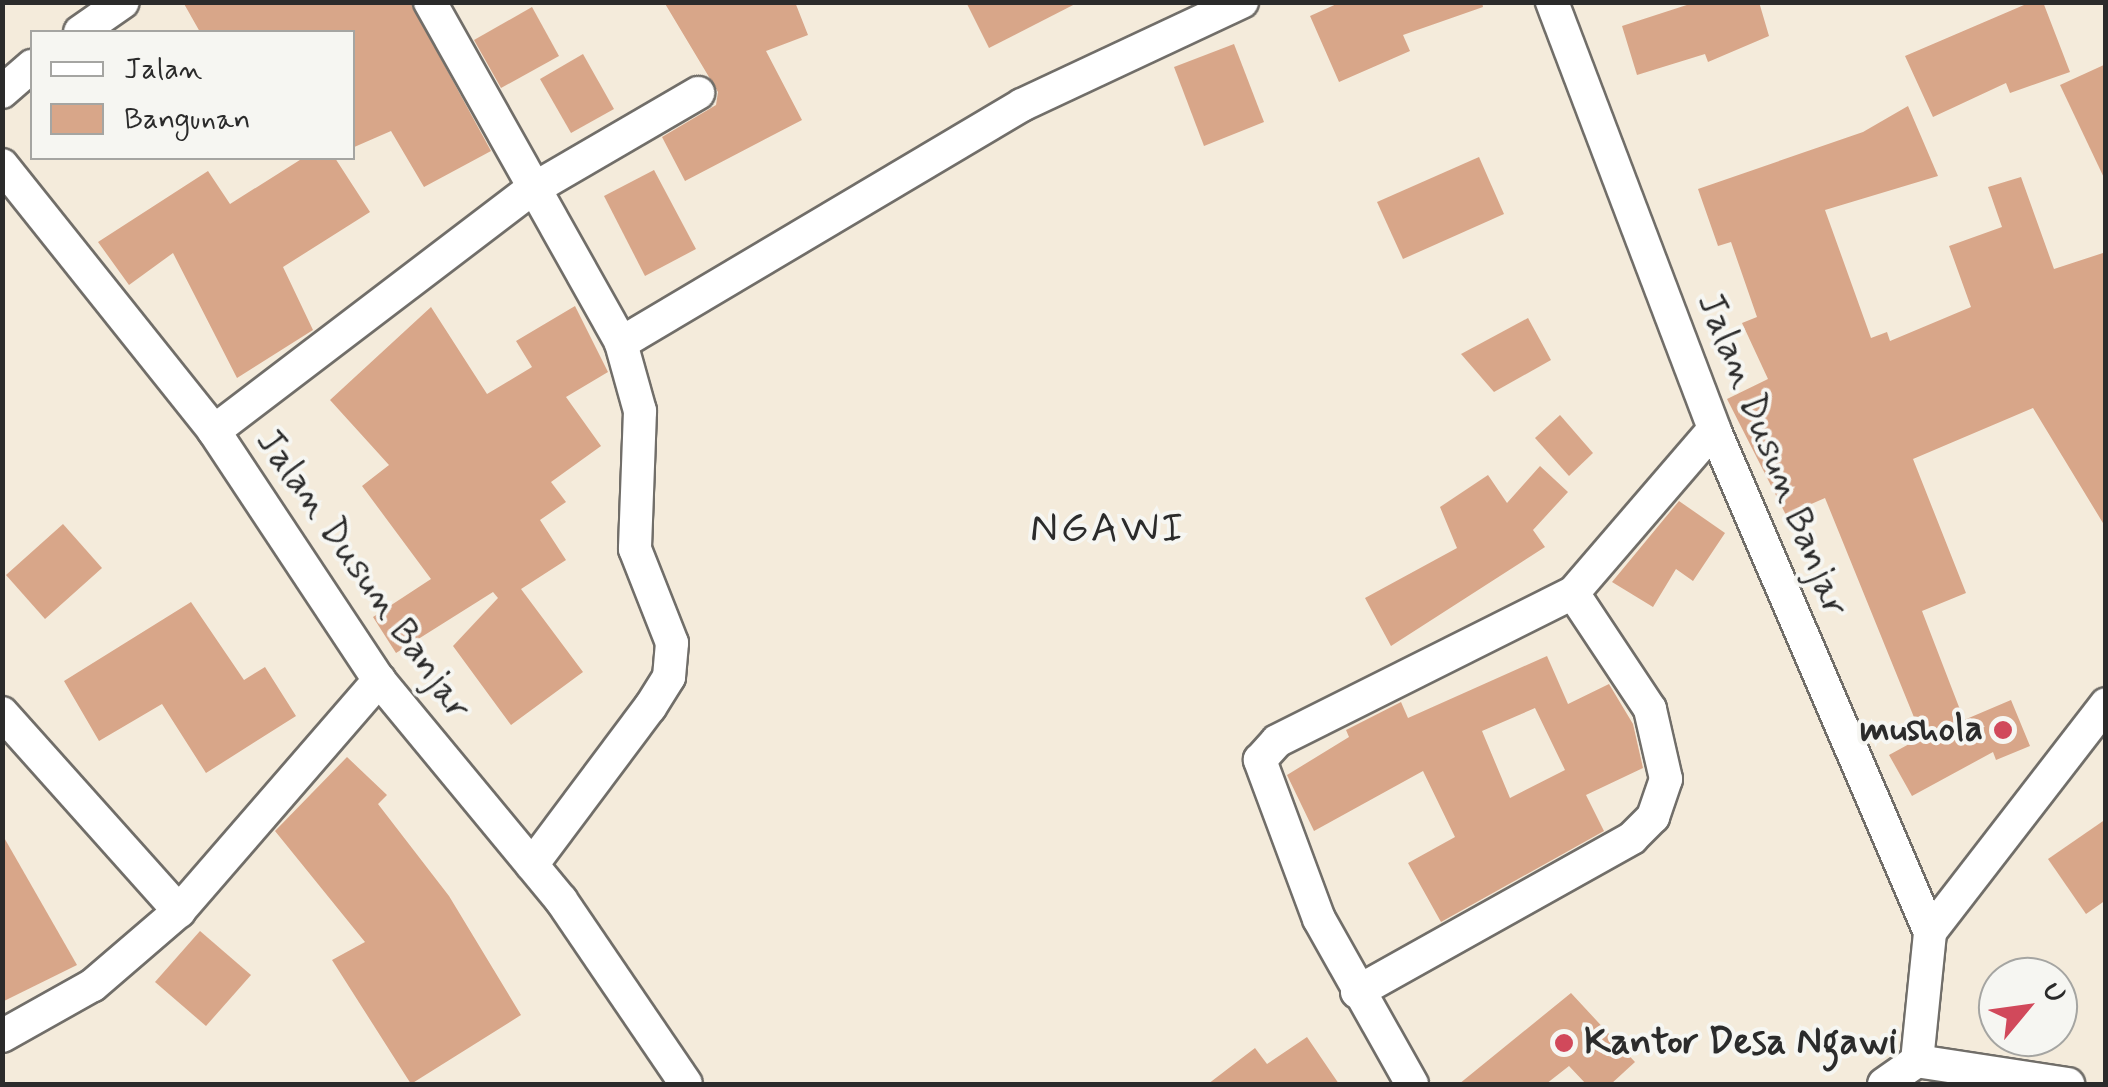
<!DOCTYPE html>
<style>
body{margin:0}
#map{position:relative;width:2108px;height:1087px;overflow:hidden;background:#f4ebdb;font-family:Mynerve,sans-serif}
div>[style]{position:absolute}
.building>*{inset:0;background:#d8a689}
.roads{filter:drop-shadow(2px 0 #716e69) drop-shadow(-2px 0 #716e69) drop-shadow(0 2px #716e69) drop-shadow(0 -2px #716e69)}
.street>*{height:32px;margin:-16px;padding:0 16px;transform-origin:16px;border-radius:16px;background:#fff}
.dots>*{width:28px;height:28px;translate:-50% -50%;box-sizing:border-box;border:5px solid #f6f6f2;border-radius:50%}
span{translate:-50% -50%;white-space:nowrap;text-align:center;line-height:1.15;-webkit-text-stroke:8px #f6f6f2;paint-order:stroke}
.street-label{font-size:38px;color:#2b2b2b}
.poi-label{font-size:38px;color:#2b2b2b;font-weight:700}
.right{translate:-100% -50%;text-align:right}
.left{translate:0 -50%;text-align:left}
.quarter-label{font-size:42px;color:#2b2b2b;letter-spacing:2.5px}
.frame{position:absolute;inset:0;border:5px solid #2b2b2b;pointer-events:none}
.legend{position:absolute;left:30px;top:30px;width:325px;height:130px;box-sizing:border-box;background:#f6f6f2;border:2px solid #a5a5a2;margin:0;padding:12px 18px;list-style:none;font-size:30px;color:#2b2b2b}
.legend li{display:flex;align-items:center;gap:20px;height:50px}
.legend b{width:50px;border:2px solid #a5a5a2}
.north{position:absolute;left:1978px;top:957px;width:100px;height:100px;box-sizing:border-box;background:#f6f6f2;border:2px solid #a5a5a2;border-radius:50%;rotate:61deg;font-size:28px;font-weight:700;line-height:40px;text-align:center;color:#2b2b2b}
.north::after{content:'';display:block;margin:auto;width:35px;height:45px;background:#d1495b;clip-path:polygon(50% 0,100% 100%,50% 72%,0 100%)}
</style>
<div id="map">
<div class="building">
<div style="clip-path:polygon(183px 2px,410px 2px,491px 151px,424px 187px,391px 131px,352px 148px,352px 32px,200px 32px)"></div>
<div style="clip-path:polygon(664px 2px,795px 2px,808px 35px,766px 51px,802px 120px,685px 181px,662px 137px,716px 105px,718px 92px)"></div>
<div style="clip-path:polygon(966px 2px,1079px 2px,989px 48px)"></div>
<div style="clip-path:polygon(1341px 2px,1482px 2px,1483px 7px,1403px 35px,1410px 51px,1339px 82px,1310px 16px)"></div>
<div style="clip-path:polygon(1696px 2px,1759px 2px,1769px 36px,1708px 62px,1705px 54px,1637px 75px,1622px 26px)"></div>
<div style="clip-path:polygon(2031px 2px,2043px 2px,2070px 72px,2010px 93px,2006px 83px,1933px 117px,1905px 56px)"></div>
<div style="clip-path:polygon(532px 7px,559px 56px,501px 88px,474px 40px)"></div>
<div style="clip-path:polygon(1234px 44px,1264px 122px,1204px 146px,1174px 67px)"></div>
<div style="clip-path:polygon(583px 54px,614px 109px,571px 133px,540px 79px)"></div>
<div style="clip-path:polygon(2106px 64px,2106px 182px,2060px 85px)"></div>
<div style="clip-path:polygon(1908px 106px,1938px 176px,1825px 210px,1871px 338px,1887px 332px,1890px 341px,1971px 307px,1949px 246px,2002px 227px,1988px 187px,2021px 177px,2054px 269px,2106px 252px,2106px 528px,2033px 408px,1913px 459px,1966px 593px,1922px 611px,1964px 720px,2011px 700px,2030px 746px,1996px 760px,1993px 752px,1912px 796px,1889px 755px,1922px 737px,1825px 498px,1786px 515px,1727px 399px,1768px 379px,1742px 323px,1757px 317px,1731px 242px,1718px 246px,1698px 189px,1863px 132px)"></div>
<div style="clip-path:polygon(1479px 157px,1504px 214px,1403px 259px,1377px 202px)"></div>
<div style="clip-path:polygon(303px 158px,335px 158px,370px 212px,283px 267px,313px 330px,237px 378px,173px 253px,129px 285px,98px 242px,208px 171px,230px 204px)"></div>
<div style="clip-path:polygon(654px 170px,696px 249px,645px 276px,604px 196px)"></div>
<div style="clip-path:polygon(575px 306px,608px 372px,566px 397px,601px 446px,551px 482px,566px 502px,540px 520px,566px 560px,521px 589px,583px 672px,511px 725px,453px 646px,498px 598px,493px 592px,396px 653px,373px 617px,431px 579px,362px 486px,389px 465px,330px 400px,431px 307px,487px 394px,532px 367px,516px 341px)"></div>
<div style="clip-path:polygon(1528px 318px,1551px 360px,1494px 392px,1461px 354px)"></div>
<div style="clip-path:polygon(1560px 415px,1593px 453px,1569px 476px,1535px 438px)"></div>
<div style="clip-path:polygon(1540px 466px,1568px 492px,1533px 530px,1545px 547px,1391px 646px,1365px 598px,1457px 548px,1440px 507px,1488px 475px,1507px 503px)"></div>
<div style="clip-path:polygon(1679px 501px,1725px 533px,1693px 581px,1676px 569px,1653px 607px,1612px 582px)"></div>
<div style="clip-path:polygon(63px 524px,102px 568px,45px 619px,6px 575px)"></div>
<div style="clip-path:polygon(191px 602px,244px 680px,265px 667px,296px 716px,206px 773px,162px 704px,99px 741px,64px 681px)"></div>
<div style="clip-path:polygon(evenodd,1547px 656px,1568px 704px,1609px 684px,1633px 724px,1643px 768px,1586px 795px,1604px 831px,1441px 922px,1408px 863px,1455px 837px,1423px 771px,1314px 831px,1287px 775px,1349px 737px,1346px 730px,1401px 702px,1408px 718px,1547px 656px,1535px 708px,1565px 770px,1510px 798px,1482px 731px,1535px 708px)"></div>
<div style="clip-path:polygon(347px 757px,387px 795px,378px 804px,449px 896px,521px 1015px,411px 1084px,332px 960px,365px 942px,275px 831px)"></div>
<div style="clip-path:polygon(2106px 819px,2106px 900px,2086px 914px,2048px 859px)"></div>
<div style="clip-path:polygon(2px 834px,77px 965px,2px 1002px)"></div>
<div style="clip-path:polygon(200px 931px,251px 975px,206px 1026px,155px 982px)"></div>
<div style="clip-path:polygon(1571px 993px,1635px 1062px,1611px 1084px,1586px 1084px,1569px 1066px,1546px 1084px,1459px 1084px)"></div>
<div style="clip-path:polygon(1307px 1037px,1339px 1084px,1208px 1084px,1255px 1048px,1267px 1064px)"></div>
</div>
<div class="roads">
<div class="street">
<div style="left:430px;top:2px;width:391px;rotate:60.7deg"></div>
<div style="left:621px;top:343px;width:71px;rotate:74.4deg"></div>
<div style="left:640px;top:411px;width:138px;rotate:92.1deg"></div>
<div style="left:635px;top:549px;width:101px;rotate:68.5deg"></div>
<div style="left:672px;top:643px;width:34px;rotate:95deg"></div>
<div style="left:669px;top:677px;width:36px;rotate:122deg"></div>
<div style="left:650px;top:707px;width:197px;rotate:126.8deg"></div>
<div style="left:1552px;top:2px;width:457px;rotate:69.2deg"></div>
<div style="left:1714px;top:429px;width:547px;rotate:66.76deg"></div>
<div style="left:80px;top:32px;width:52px;rotate:-34.9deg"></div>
<div style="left:2px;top:92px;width:40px;rotate:-41deg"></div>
<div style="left:2px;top:165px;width:340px;rotate:51.4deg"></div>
<div style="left:214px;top:431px;width:299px;rotate:56.5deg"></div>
<div style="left:379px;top:680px;width:286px;rotate:50.4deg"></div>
<div style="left:561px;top:900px;width:222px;rotate:55.8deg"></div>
<div style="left:621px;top:343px;width:466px;rotate:-30.7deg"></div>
<div style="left:1022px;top:105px;width:243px;rotate:-25.1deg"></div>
<div style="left:214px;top:431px;width:395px;rotate:-37.3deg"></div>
<div style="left:528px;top:192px;width:197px;rotate:-30.2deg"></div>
<div style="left:2px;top:713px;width:266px;rotate:48.2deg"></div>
<div style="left:1357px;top:992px;width:315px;rotate:-29.2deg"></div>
<div style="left:1632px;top:838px;width:30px;rotate:-45deg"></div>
<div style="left:1653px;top:817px;width:40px;rotate:-71.1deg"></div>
<div style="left:1666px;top:779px;width:72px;rotate:-102.9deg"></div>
<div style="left:1650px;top:709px;width:139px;rotate:-123.6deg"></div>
<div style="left:2px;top:1036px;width:104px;rotate:-29.3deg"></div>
<div style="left:93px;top:985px;width:113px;rotate:-40.7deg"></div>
<div style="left:179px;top:911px;width:306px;rotate:-49.1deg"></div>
<div style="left:1917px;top:1061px;width:130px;rotate:-84.2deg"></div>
<div style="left:1930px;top:932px;width:288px;rotate:-52.3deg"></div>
<div style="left:1412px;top:1084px;width:189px;rotate:-119.4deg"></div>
<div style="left:1319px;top:919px;width:170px;rotate:-110.4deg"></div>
<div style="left:1260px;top:760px;width:25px;rotate:-48deg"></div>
<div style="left:1277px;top:741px;width:331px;rotate:-26.6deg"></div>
<div style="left:1573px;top:593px;width:216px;rotate:-49.3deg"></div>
<div style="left:1884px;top:1084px;width:40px;rotate:-34.9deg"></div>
<div style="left:1917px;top:1061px;width:153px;rotate:8.7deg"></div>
</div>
</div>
<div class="dots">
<div style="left:2003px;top:730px;background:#d1495b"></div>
<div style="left:1564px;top:1043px;background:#d1495b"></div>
</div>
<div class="street-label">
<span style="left:1772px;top:455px;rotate:68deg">Jalan Dusun Banjar</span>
<span style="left:363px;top:575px;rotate:55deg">Jalan Dusun Banjar</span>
</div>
<div class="poi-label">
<span class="right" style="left:1983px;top:730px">mushola</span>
<span class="left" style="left:1584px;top:1043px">Kantor Desa Ngawi</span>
</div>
<div class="quarter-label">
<span style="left:1108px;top:530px">NGAWI</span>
</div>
<div class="frame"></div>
<ul class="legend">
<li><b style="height:12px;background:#fff"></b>Jalan</li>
<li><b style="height:28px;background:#d8a689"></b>Bangunan</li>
</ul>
<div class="north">U</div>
</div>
